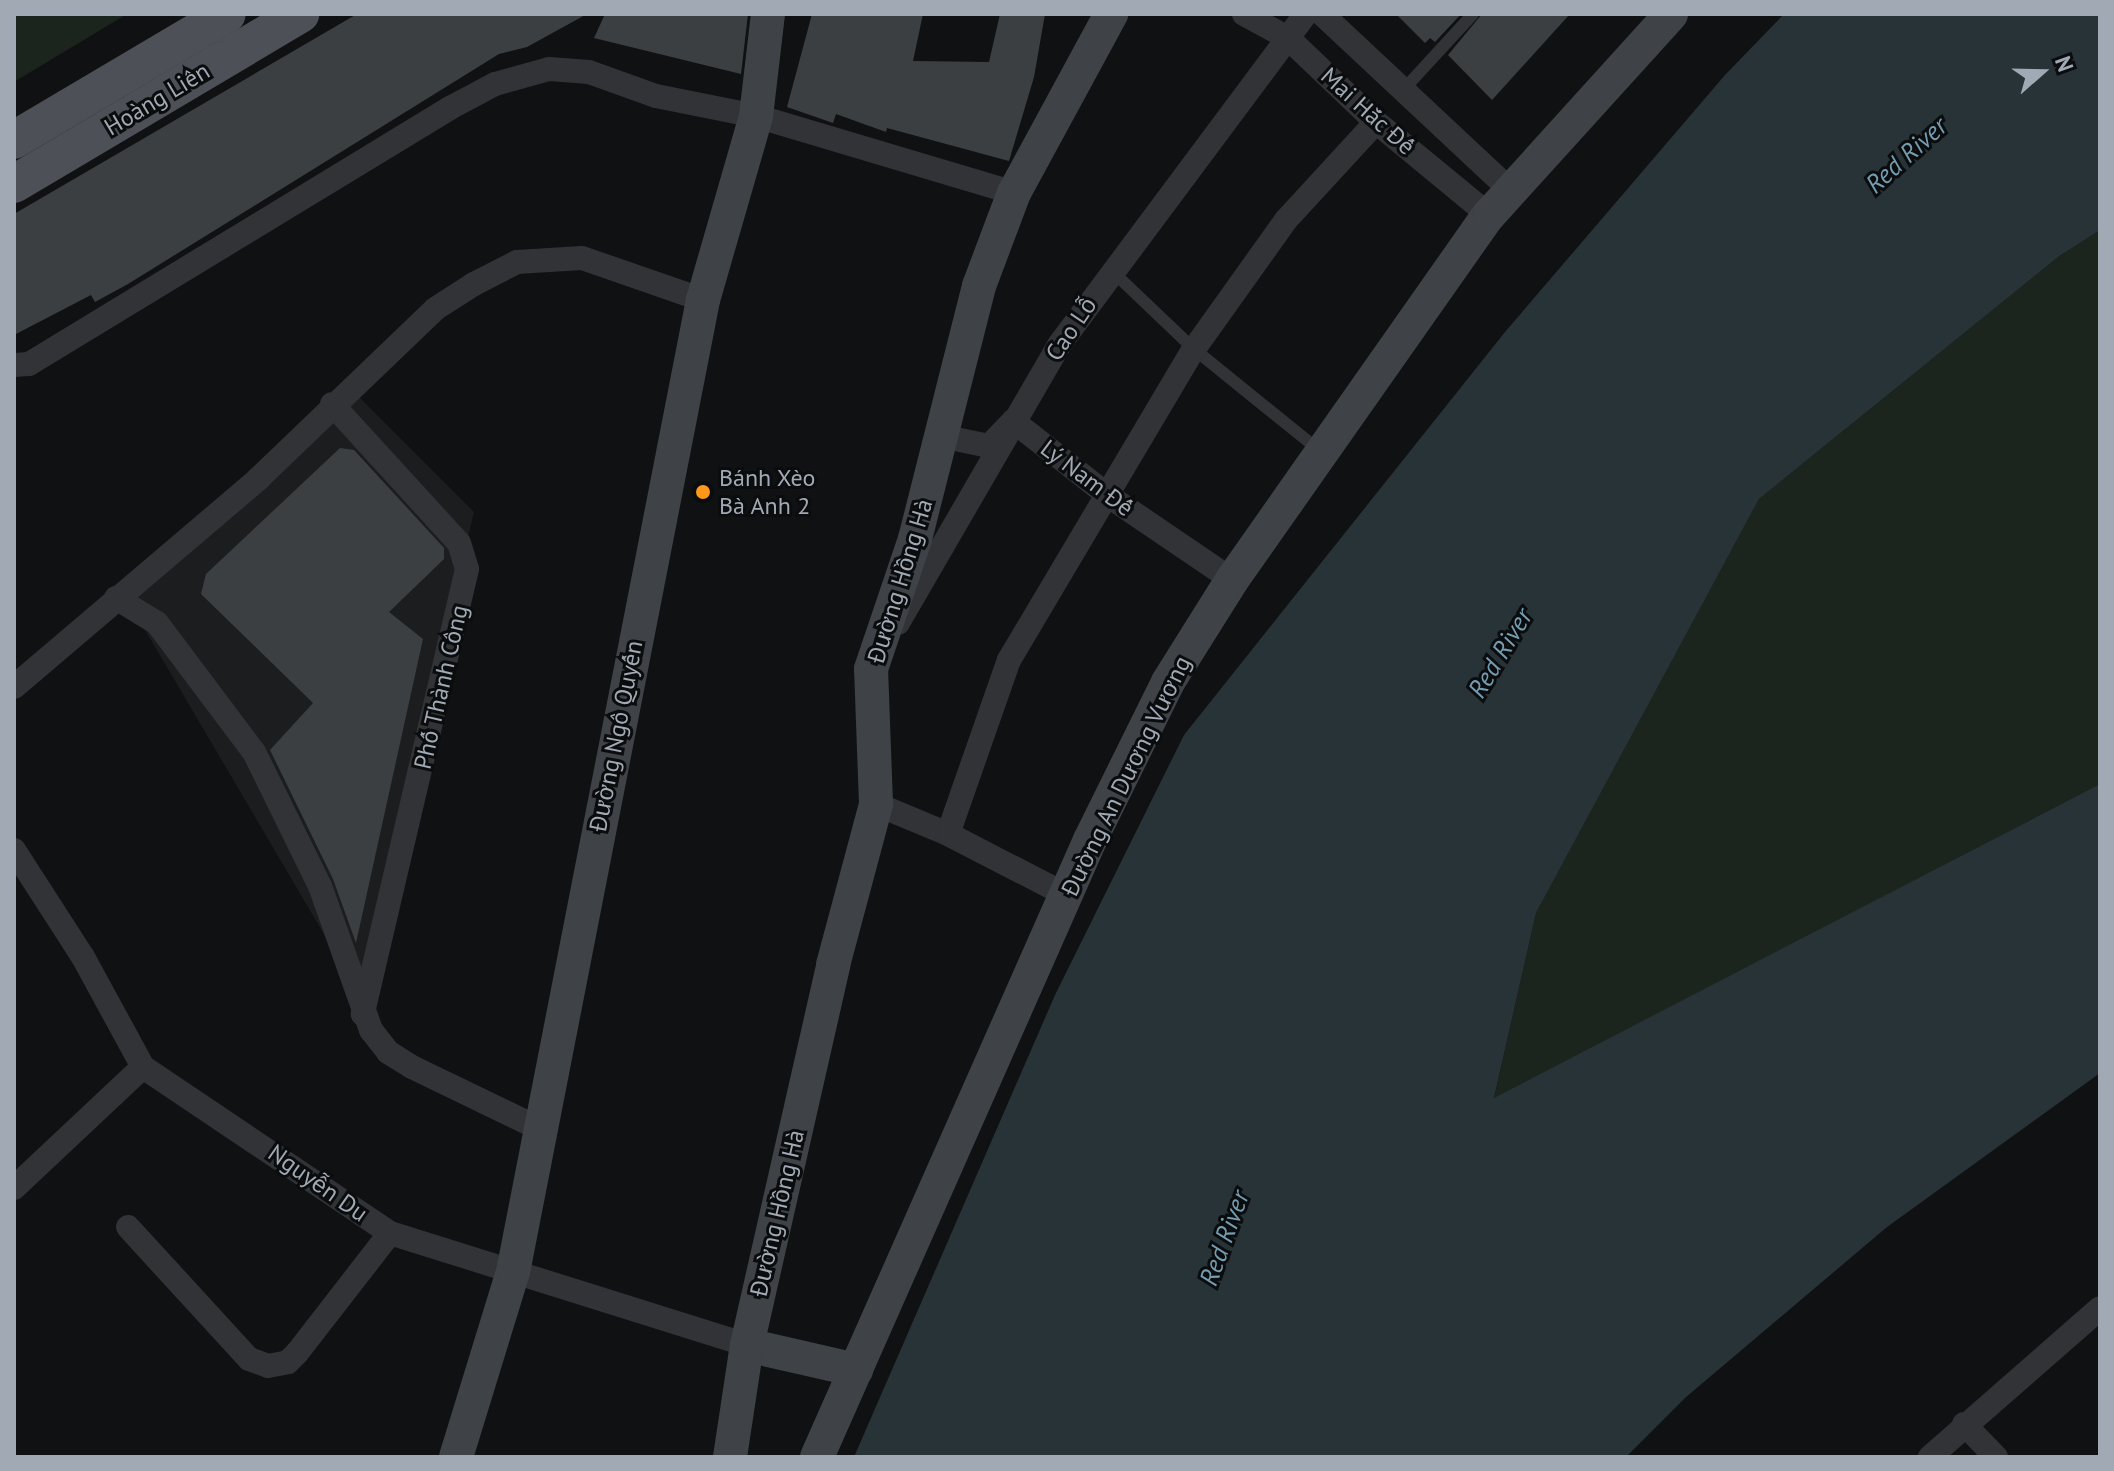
<!DOCTYPE html>
<meta charset="utf-8">
<style>
body{margin:0}
#map{position:relative;width:2114px;height:1471px;overflow:hidden;background:#101112;font-family:"PT Sans",sans-serif}
div>[style]{position:absolute}
.built>*{inset:0;background:#1c1d1f}
.green>*{inset:0;background:#1c251d}
.water>*{inset:0;background:#283338}
.building>*{inset:0;background:#3c3f42}
.lane>*{height:12px;margin:-6px;padding:0 6px;transform-origin:6px;border-radius:6px;background:#313337}
.street>*{height:24px;margin:-12px;padding:0 12px;transform-origin:12px;border-radius:12px;background:#313337}
.secondary>*{height:34px;margin:-17px;padding:0 17px;transform-origin:17px;border-radius:17px;background:#3f4247}
.primary>*{height:38px;margin:-19px;padding:0 19px;transform-origin:19px;border-radius:19px;background:#4d5056}
.dots>*{width:22px;height:22px;translate:-50% -50%;box-sizing:border-box;border:4px solid #0b0c0d;border-radius:50%}
span{translate:-50% -50%;white-space:nowrap;text-align:center;line-height:1.15;-webkit-text-stroke:6px #0b0c0d;paint-order:stroke}
.street-label{font-size:24px;color:#a0a9b4}
.poi-label{font-size:24px;color:#a0a9b4}
.left{translate:0 -50%;text-align:left}
.water-label{font-size:26px;color:#749db2;font-style:italic}
.frame{position:absolute;inset:0;border:16px solid #a0a9b4;pointer-events:none}
.north{position:absolute;left:2002px;top:32px;width:80px;height:80px;-webkit-text-stroke:6px #0b0c0d;paint-order:stroke;rotate:70deg;font-size:22px;font-weight:700;line-height:32px;text-align:center;color:#a0a9b4}
.north::after{content:'';display:block;margin:auto;width:28px;height:36px;background:#a0a9b4;clip-path:polygon(50% 0,100% 100%,50% 72%,0 100%)}
</style>
<div id="map">
<div class="built">
<div style="clip-path:polygon(348px 386px,474px 512px,358px 992px,121px 589px)"></div>
</div>
<div class="green">
<div style="clip-path:polygon(14px 14px,127px 14px,14px 82px)"></div>
<div style="clip-path:polygon(2100px 230px,2100px 784px,1494px 1099px,1536px 913px,1759px 499px,2058px 257px)"></div>
</div>
<div class="water">
<div style="clip-path:polygon(1784px 14px,2100px 14px,2100px 230px,2058px 257px,1759px 499px,1536px 913px,1494px 1098px,2100px 784px,2100px 1073px,1887px 1227px,1685px 1398px,1626px 1457px,854px 1457px,1055px 995px,1184px 735px,1505px 332px,1725px 75px)"></div>
</div>
<div class="building">
<div style="clip-path:polygon(357px 14px,587px 14px,527px 47px,499px 54px,128px 284px,95px 302px,91px 295px,14px 335px,14px 214px)"></div>
<div style="clip-path:polygon(605px 14px,748px 14px,741px 74px,594px 38px)"></div>
<div style="clip-path:polygon(812px 14px,923px 14px,913px 61px,989px 62px,1000px 14px,1045px 14px,1034px 77px,1009px 161px,887px 128px,886px 132px,836px 114px,833px 123px,787px 107px)"></div>
<div style="clip-path:polygon(1396px 14px,1461px 14px,1435px 42px,1430px 38px,1425px 43px)"></div>
<div style="clip-path:polygon(1482px 14px,1570px 14px,1492px 100px,1448px 55px)"></div>
<div style="clip-path:polygon(340px 448px,354px 450px,444px 548px,444px 559px,389px 612px,423px 639px,356px 943px,333px 879px,270px 750px,313px 703px,201px 594px,206px 574px)"></div>
</div>
<div class="lane">
<div style="left:1405px;top:88px;width:100px;rotate:-47.4deg"></div>
<div style="left:1111px;top:270px;width:115px;rotate:43.6deg"></div>
<div style="left:1194px;top:349px;width:162px;rotate:39deg"></div>
</div>
<div class="street">
<div style="left:1244px;top:14px;width:50px;rotate:28.6deg"></div>
<div style="left:1288px;top:38px;width:122px;rotate:43.7deg"></div>
<div style="left:1376px;top:122px;width:146px;rotate:39.5deg"></div>
<div style="left:1322px;top:14px;width:258px;rotate:43.1deg"></div>
<div style="left:14px;top:365px;width:15px;rotate:-4deg"></div>
<div style="left:29px;top:364px;width:493px;rotate:-31.3deg"></div>
<div style="left:450px;top:108px;width:51px;rotate:-28.1deg"></div>
<div style="left:495px;top:84px;width:56px;rotate:-15.5deg"></div>
<div style="left:549px;top:69px;width:40px;rotate:4.3deg"></div>
<div style="left:589px;top:72px;width:71px;rotate:19.7deg"></div>
<div style="left:656px;top:96px;width:102px;rotate:11.3deg"></div>
<div style="left:756px;top:116px;width:269px;rotate:16.6deg"></div>
<div style="left:332px;top:404px;width:188px;rotate:47.6deg"></div>
<div style="left:459px;top:543px;width:27px;rotate:73deg"></div>
<div style="left:467px;top:569px;width:457px;rotate:103.2deg"></div>
<div style="left:941px;top:436px;width:49px;rotate:11.8deg"></div>
<div style="left:989px;top:446px;width:35px;rotate:-46deg"></div>
<div style="left:1013px;top:421px;width:123px;rotate:38.1deg"></div>
<div style="left:1110px;top:497px;width:148px;rotate:34.2deg"></div>
<div style="left:116px;top:598px;width:48px;rotate:31.4deg"></div>
<div style="left:157px;top:623px;width:161px;rotate:53.1deg"></div>
<div style="left:254px;top:752px;width:149px;rotate:63.8deg"></div>
<div style="left:320px;top:886px;width:153px;rotate:70.5deg"></div>
<div style="left:371px;top:1030px;width:28px;rotate:52deg"></div>
<div style="left:388px;top:1052px;width:28px;rotate:32deg"></div>
<div style="left:412px;top:1067px;width:140px;rotate:25.8deg"></div>
<div style="left:898px;top:623px;width:321px;rotate:-59.9deg"></div>
<div style="left:1059px;top:345px;width:413px;rotate:-53.3deg"></div>
<div style="left:14px;top:687px;width:321px;rotate:-40.4deg"></div>
<div style="left:258px;top:479px;width:245px;rotate:-43.8deg"></div>
<div style="left:435px;top:309px;width:46px;rotate:-32.7deg"></div>
<div style="left:474px;top:284px;width:48px;rotate:-27.1deg"></div>
<div style="left:517px;top:262px;width:65px;rotate:-3.5deg"></div>
<div style="left:582px;top:258px;width:128px;rotate:19.1deg"></div>
<div style="left:876px;top:804px;width:78px;rotate:22.6deg"></div>
<div style="left:948px;top:834px;width:133px;rotate:27.3deg"></div>
<div style="left:948px;top:834px;width:184px;rotate:-70.7deg"></div>
<div style="left:1009px;top:660px;width:362px;rotate:-59.3deg"></div>
<div style="left:1194px;top:349px;width:158px;rotate:-54.5deg"></div>
<div style="left:1286px;top:220px;width:133px;rotate:-47.4deg"></div>
<div style="left:14px;top:850px;width:127px;rotate:57.2deg"></div>
<div style="left:83px;top:957px;width:125px;rotate:61.4deg"></div>
<div style="left:143px;top:1067px;width:298px;rotate:33.9deg"></div>
<div style="left:390px;top:1233px;width:374px;rotate:17.4deg"></div>
<div style="left:14px;top:1188px;width:177px;rotate:-43.2deg"></div>
<div style="left:128px;top:1227px;width:179px;rotate:47.5deg"></div>
<div style="left:249px;top:1359px;width:20px;rotate:20deg"></div>
<div style="left:268px;top:1366px;width:20px;rotate:-11deg"></div>
<div style="left:288px;top:1362px;width:13px;rotate:-45deg"></div>
<div style="left:297px;top:1353px;width:152px;rotate:-52.2deg"></div>
<div style="left:1964px;top:1424px;width:46px;rotate:45.9deg"></div>
<div style="left:1930px;top:1457px;width:226px;rotate:-41.2deg"></div>
</div>
<div class="secondary">
<div style="left:747px;top:1345px;width:112px;rotate:12.9deg"></div>
<div style="left:456px;top:1457px;width:194px;rotate:-72.9deg"></div>
<div style="left:513px;top:1272px;width:990px;rotate:-78.94deg"></div>
<div style="left:703px;top:300px;width:191px;rotate:-73.9deg"></div>
<div style="left:756px;top:116px;width:103px;rotate:-83.3deg"></div>
<div style="left:730px;top:1457px;width:113px;rotate:-81.4deg"></div>
<div style="left:747px;top:1345px;width:390px;rotate:-77.2deg"></div>
<div style="left:833px;top:965px;width:167px;rotate:-75deg"></div>
<div style="left:876px;top:804px;width:135px;rotate:-92.1deg"></div>
<div style="left:871px;top:669px;width:137px;rotate:-71.3deg"></div>
<div style="left:915px;top:539px;width:261px;rotate:-75.8deg"></div>
<div style="left:979px;top:286px;width:99px;rotate:-69.4deg"></div>
<div style="left:1014px;top:193px;width:204px;rotate:-61.5deg"></div>
<div style="left:817px;top:1457px;width:675px;rotate:-66.13deg"></div>
<div style="left:1090px;top:840px;width:176px;rotate:-63.7deg"></div>
<div style="left:1168px;top:682px;width:120px;rotate:-57.9deg"></div>
<div style="left:1232px;top:580px;width:446px;rotate:-54.9deg"></div>
<div style="left:1489px;top:215px;width:271px;rotate:-47.8deg"></div>
</div>
<div class="primary">
<div style="left:14px;top:140px;width:247px;rotate:-30.6deg"></div>
<div style="left:14px;top:184px;width:333px;rotate:-30.7deg"></div>
</div>
<div class="dots">
<div style="left:703px;top:492px;background:#ff971b"></div>
</div>
<div class="street-label">
<span style="left:157px;top:99px;rotate:-31deg">Hoàng Liên</span>
<span style="left:1368px;top:111px;rotate:42deg">Mai Hắc Đế</span>
<span style="left:1071px;top:329px;rotate:-56deg">Cao Lỗ</span>
<span style="left:1087px;top:478px;rotate:37deg">Lý Nam Đế</span>
<span style="left:900px;top:581px;rotate:-73deg">Đường Hồng Hà</span>
<span style="left:441px;top:687px;rotate:-77deg">Phố Thành Công</span>
<span style="left:616px;top:736px;rotate:-79deg">Đường Ngô Quyến</span>
<span style="left:1126px;top:776px;rotate:-64deg">Đường An Dương Vương</span>
<span style="left:318px;top:1183px;rotate:35deg">Nguyễn Du</span>
<span style="left:777px;top:1213px;rotate:-77deg">Đường Hồng Hà</span>
</div>
<div class="poi-label">
<span class="left" style="left:719px;top:492px">Bánh Xèo<br>Bà Anh 2</span>
</div>
<div class="water-label">
<span style="left:1906px;top:155px;rotate:-42deg">Red River</span>
<span style="left:1500px;top:653px;rotate:-59deg">Red River</span>
<span style="left:1224px;top:1238px;rotate:-70deg">Red River</span>
</div>
<div class="frame"></div>
<div class="north">N</div>
</div>
